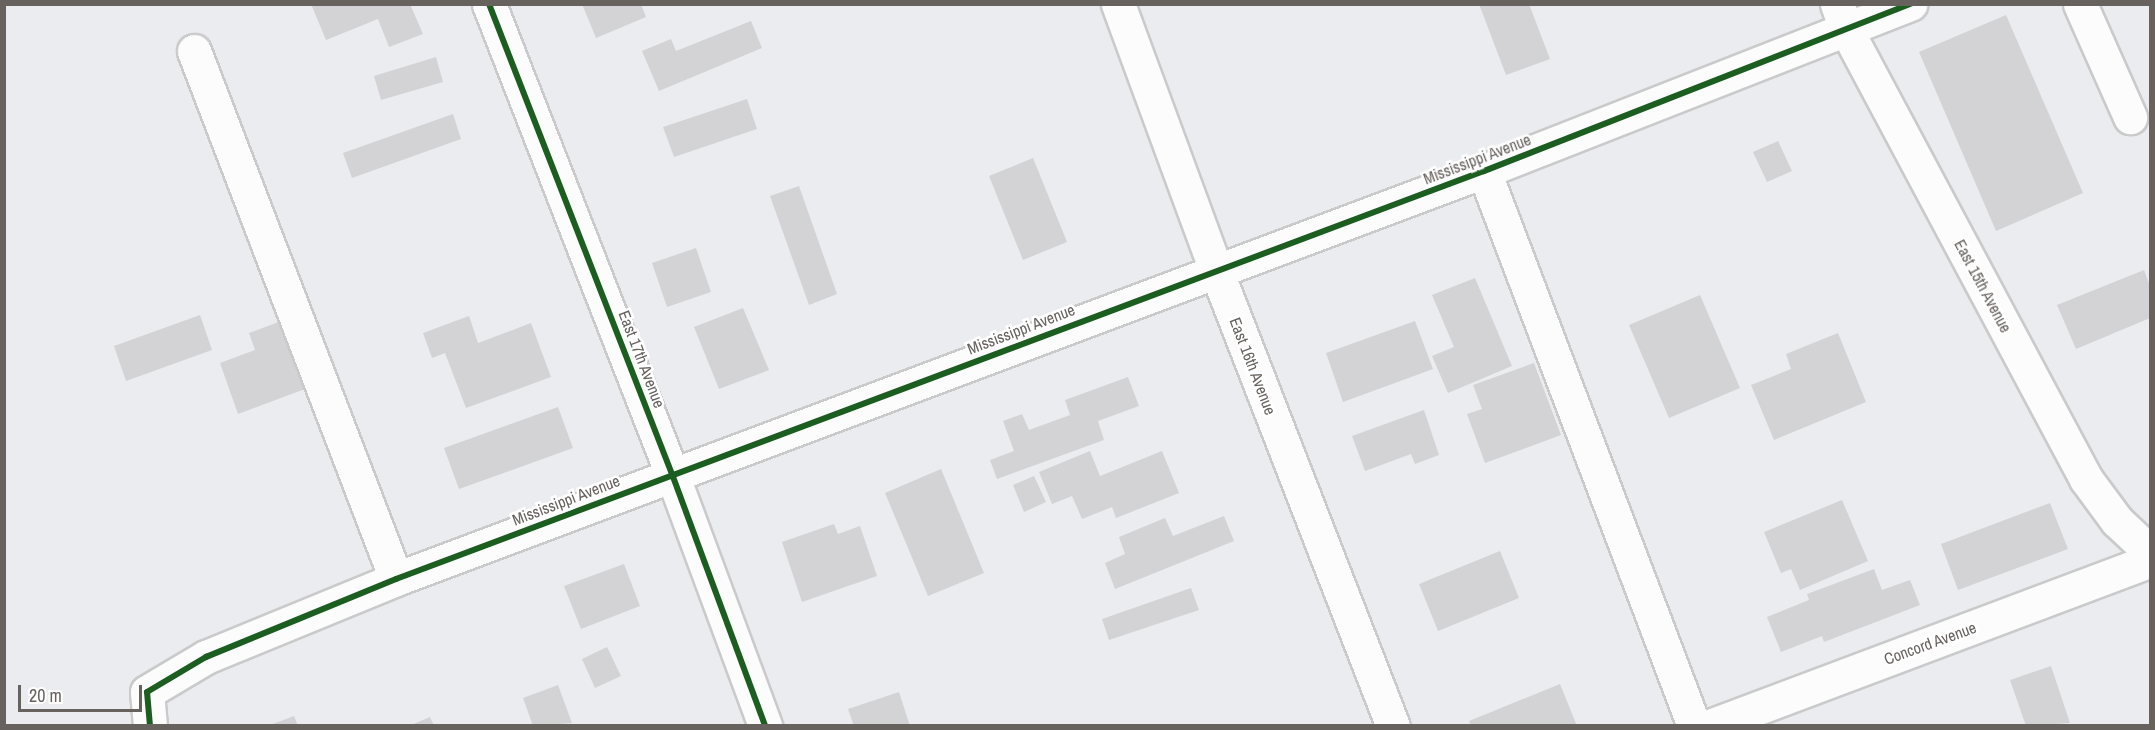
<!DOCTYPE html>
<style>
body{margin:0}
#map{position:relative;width:2155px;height:730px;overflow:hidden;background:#eaecef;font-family:"Archivo Narrow",sans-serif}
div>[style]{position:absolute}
.building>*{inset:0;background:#d3d3d5}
.roads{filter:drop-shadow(2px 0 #cacacb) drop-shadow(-2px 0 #cacacb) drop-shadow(0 2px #cacacb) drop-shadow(0 -2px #cacacb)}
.minor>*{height:33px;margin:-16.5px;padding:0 16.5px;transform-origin:16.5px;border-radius:16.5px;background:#fcfcfd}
.cycleway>*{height:6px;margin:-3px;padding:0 3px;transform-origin:3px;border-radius:3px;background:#1b5e20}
span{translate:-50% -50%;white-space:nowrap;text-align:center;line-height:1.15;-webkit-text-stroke:5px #fff;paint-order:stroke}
.street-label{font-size:16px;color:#68625f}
.frame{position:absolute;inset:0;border:6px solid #68625f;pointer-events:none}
.scale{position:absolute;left:18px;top:685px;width:124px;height:27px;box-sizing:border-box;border:3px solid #68625f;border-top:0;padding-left:8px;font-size:18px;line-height:21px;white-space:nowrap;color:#68625f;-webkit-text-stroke:4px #fff;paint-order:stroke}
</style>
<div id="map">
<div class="building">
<div style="clip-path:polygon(311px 4px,410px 4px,423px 34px,389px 47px,378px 19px,326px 40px)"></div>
<div style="clip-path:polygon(582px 4px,641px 4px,646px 17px,596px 38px)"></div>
<div style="clip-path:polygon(1479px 4px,1529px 4px,1550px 59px,1506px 75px)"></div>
<div style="clip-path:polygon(2006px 15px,2083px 193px,1996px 231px,1919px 52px)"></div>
<div style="clip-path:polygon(751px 21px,762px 48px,659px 91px,642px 51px,671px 39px,676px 51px)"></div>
<div style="clip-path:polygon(436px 57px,443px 82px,381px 100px,374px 76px)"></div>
<div style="clip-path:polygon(747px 99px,757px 129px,674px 157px,663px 127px)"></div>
<div style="clip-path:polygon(453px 114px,461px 139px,352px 178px,343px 153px)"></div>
<div style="clip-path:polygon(1778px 141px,1792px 171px,1767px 182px,1753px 152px)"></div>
<div style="clip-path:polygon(1033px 158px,1067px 242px,1023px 260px,989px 176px)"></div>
<div style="clip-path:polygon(799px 186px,837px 294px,809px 305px,770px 196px)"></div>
<div style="clip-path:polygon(696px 248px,711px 292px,667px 307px,652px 263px)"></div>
<div style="clip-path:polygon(2144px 270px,2150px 286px,2150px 318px,2076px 349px,2057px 305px)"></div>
<div style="clip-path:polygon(1475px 278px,1512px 366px,1448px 393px,1432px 356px,1454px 347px,1432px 295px)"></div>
<div style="clip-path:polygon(1700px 295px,1740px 388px,1669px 418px,1629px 325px)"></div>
<div style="clip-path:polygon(743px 308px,769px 370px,719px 389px,694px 327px)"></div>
<div style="clip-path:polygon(200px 315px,212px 350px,126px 381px,114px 346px)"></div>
<div style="clip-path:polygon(469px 316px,478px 343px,531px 323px,551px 377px,466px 408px,445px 353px,432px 358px,423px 333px)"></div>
<div style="clip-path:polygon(281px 321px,305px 389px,238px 414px,220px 363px,255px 350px,249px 333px)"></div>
<div style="clip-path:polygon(1415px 321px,1433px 369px,1343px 402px,1326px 353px)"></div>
<div style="clip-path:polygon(1838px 333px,1866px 402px,1774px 440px,1751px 385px,1791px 369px,1786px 354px)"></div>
<div style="clip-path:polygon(1534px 363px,1561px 435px,1485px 463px,1467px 414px,1482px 409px,1473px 385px)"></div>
<div style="clip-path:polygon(1128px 377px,1139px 406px,1098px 421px,1104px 440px,997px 479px,990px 460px,1014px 451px,1003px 421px,1022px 414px,1029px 430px,1070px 415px,1065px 400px)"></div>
<div style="clip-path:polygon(558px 407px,573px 448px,459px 489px,444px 448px)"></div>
<div style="clip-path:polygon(1424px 410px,1439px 455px,1415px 464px,1411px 454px,1365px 471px,1352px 436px)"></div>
<div style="clip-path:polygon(1090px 451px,1100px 476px,1162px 451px,1179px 493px,1116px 518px,1112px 507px,1082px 519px,1072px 496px,1052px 504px,1039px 472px)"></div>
<div style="clip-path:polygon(941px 469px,984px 573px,928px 596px,885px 493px)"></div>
<div style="clip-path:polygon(1034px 476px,1046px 502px,1024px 512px,1013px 485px)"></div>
<div style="clip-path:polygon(1842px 500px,1868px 561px,1800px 590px,1791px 569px,1781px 573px,1764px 532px)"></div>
<div style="clip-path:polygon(2050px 503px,2068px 549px,1958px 590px,1941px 544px)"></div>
<div style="clip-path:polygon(1224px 516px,1234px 541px,1115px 589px,1105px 563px,1125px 554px,1119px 537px,1165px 518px,1173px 536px)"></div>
<div style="clip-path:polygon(834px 524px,838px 534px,860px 526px,877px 576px,802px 602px,782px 542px)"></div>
<div style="clip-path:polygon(1500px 551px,1519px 598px,1438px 631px,1419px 584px)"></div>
<div style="clip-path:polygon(624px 564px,640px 606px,581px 629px,564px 586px)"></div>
<div style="clip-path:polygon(1874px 569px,1882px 590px,1910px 580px,1920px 605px,1824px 642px,1822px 636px,1781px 652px,1767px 617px,1809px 600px,1807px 594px)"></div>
<div style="clip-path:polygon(1191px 588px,1199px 610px,1109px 640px,1102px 619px)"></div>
<div style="clip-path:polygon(607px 647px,621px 676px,595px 688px,582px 659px)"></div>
<div style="clip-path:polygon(2051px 666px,2070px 723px,2026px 726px,2010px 680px)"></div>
<div style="clip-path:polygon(1560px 684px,1577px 726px,1471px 726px,1469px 721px)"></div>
<div style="clip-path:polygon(558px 685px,572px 723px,533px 726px,523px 698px)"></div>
<div style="clip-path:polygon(899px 692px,910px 726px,854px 726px,848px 709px)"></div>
<div style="clip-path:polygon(294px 716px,298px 726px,270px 726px,270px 725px)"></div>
<div style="clip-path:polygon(430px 717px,434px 726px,411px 726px,411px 725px)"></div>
</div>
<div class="roads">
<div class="minor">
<div style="left:489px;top:4px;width:504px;rotate:68.73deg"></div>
<div style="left:672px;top:474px;width:269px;rotate:69.7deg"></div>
<div style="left:1118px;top:4px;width:283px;rotate:69.8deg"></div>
<div style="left:1216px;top:270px;width:489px;rotate:68.8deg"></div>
<div style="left:1837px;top:4px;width:29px;rotate:70deg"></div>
<div style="left:1847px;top:31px;width:508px;rotate:61.92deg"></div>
<div style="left:2086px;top:479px;width:52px;rotate:53.6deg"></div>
<div style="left:2117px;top:521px;width:45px;rotate:43.2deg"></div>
<div style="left:2080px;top:4px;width:124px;rotate:66.1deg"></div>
<div style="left:194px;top:51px;width:565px;rotate:69.06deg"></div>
<div style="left:1484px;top:171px;width:593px;rotate:69.27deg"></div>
<div style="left:150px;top:726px;width:34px;rotate:-95deg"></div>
<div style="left:147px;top:692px;width:69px;rotate:-30.7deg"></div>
<div style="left:206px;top:657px;width:205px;rotate:-22.3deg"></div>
<div style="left:396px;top:579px;width:1162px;rotate:-20.56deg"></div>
<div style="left:1484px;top:171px;width:458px;rotate:-21.4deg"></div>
<div style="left:1710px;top:726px;width:470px;rotate:-20.6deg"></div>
</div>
</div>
<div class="cycleway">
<div style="left:489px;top:4px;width:504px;rotate:68.73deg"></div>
<div style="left:672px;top:474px;width:269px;rotate:69.7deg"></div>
<div style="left:150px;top:726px;width:34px;rotate:-95deg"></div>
<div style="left:147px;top:692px;width:69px;rotate:-30.7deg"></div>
<div style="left:206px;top:657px;width:205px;rotate:-22.3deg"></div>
<div style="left:396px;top:579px;width:1162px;rotate:-20.56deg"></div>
<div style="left:1484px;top:171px;width:458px;rotate:-21.4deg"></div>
</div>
<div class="street-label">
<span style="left:1477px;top:159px;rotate:-21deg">Mississippi Avenue</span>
<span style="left:1983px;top:286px;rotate:62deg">East 15th Avenue</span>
<span style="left:1021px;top:329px;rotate:-21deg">Mississippi Avenue</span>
<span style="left:642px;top:359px;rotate:69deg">East 17th Avenue</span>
<span style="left:1253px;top:366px;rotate:69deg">East 16th Avenue</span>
<span style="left:566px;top:500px;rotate:-21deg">Mississippi Avenue</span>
<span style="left:1930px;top:643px;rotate:-20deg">Concord Avenue</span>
</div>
<div class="frame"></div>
<div class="scale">20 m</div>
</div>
